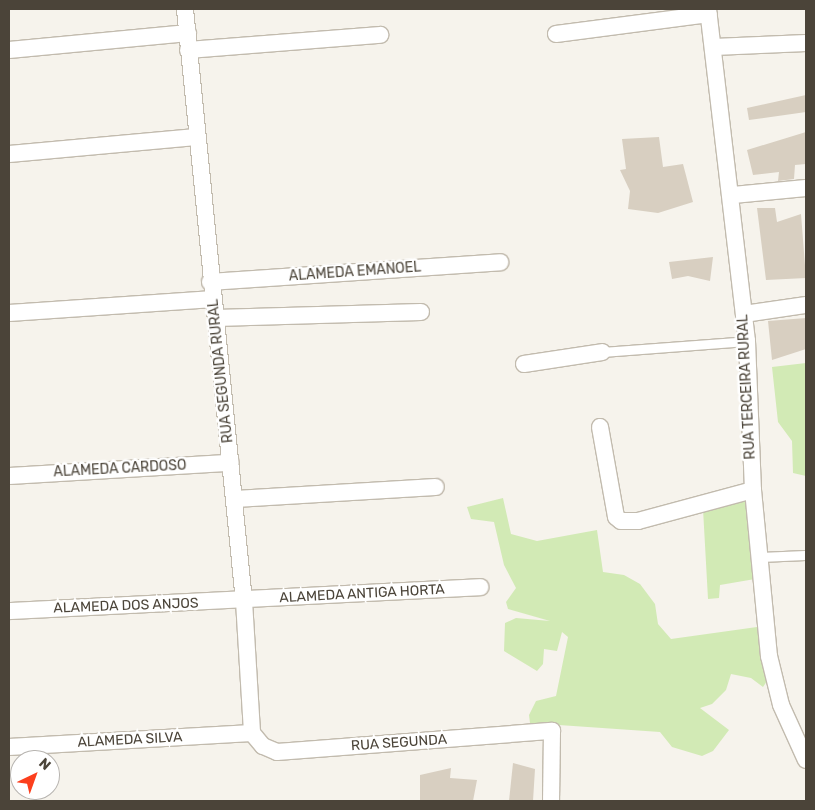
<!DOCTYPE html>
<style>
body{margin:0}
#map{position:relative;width:815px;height:810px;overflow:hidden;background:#f6f3ec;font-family:Rubik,sans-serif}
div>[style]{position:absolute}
.green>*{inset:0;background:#d2eab5}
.building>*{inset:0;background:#d8cfc1}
.roads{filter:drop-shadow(1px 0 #c2bbae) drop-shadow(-1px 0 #c2bbae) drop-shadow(0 1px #c2bbae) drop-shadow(0 -1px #c2bbae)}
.service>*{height:9px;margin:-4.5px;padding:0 4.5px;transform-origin:4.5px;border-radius:4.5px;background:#fff}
.minor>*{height:16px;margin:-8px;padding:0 8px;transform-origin:8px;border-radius:8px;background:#fff}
span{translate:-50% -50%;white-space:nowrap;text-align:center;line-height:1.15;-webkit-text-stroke:5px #fff;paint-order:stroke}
.street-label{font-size:14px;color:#4b4439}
.frame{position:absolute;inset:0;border:10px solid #4b4439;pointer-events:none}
.north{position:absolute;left:10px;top:750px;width:50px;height:50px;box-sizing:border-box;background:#fff;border:1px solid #b7b4b0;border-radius:50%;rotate:42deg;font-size:14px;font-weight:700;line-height:20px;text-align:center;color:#4b4439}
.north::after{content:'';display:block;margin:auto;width:18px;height:22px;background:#fc3f1d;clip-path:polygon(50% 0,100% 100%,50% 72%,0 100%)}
</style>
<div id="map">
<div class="green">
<div style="clip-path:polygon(806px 363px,806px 476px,793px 473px,792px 441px,778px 422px,772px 367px)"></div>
<div style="clip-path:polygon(749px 496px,755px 579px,720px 585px,719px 598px,708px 599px,703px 509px)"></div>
<div style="clip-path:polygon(503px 498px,511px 534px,537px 541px,597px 530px,603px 572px,624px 575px,640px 584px,655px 604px,658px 624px,671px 639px,757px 627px,767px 681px,763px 687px,751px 678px,731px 674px,726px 690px,712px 704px,700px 708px,729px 730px,713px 751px,702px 756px,672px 747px,660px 732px,530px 723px,529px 715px,536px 701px,556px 696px,568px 637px,562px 632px,557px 651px,544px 649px,543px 664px,537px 671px,504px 651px,505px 623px,516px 618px,550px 621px,508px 609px,506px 602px,516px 588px,504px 565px,494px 522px,471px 519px,467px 507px)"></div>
</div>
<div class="building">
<div style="clip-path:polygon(806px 95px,806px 112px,749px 120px,747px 108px)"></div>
<div style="clip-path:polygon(806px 132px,806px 164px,795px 165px,794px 179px,778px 181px,779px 172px,753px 175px,747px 150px)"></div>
<div style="clip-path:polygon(659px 137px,663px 167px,683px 164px,693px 202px,658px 213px,628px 209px,630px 191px,620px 170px,626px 169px,622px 139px)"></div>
<div style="clip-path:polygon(757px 208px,775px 208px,777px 222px,801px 214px,806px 278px,766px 280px)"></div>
<div style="clip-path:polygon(713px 257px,710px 281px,688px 276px,672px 279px,669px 262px)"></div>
<div style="clip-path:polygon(806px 318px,806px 349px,772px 360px,768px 321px)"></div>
<div style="clip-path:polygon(513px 763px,535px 769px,533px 801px,509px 801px)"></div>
<div style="clip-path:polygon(451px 768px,450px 778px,477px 780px,473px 801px,420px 801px,420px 775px)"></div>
</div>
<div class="roads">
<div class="service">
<div style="left:602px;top:352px;width:145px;rotate:-4.3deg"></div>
<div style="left:759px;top:557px;width:47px;rotate:-2.4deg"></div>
</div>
<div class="minor">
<div style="left:185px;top:9px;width:595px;rotate:84.31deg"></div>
<div style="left:244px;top:601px;width:132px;rotate:86.5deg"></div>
<div style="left:708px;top:9px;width:334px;rotate:83.3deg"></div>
<div style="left:747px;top:341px;width:149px;rotate:87.7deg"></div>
<div style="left:753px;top:490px;width:167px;rotate:84.5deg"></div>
<div style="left:769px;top:656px;width:50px;rotate:76.2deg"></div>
<div style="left:781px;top:705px;width:60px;rotate:65.6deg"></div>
<div style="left:556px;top:34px;width:154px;rotate:-7.4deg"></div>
<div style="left:714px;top:47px;width:92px;rotate:-2.5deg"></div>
<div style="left:9px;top:50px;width:180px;rotate:-5.4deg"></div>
<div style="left:188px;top:50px;width:193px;rotate:-4.5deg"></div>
<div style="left:9px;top:154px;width:188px;rotate:-5.2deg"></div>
<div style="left:733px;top:195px;width:73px;rotate:-5.5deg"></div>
<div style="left:210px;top:282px;width:291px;rotate:-3.9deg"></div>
<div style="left:9px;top:313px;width:205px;rotate:-3.9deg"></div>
<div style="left:744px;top:314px;width:63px;rotate:-8.3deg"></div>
<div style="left:216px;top:318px;width:205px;rotate:-1.7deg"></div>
<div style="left:524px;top:364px;width:79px;rotate:-8.7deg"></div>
<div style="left:600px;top:427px;width:91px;rotate:79.9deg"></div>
<div style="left:616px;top:517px;width:6px;rotate:39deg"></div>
<div style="left:621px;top:521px;width:17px"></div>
<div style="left:638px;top:521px;width:119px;rotate:-15.1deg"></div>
<div style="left:9px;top:476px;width:222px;rotate:-3.4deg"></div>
<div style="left:235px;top:499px;width:201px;rotate:-3.4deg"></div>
<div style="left:9px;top:611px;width:472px;rotate:-2.9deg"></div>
<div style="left:252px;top:733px;width:17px;rotate:50deg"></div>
<div style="left:263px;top:746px;width:15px;rotate:23deg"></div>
<div style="left:277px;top:752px;width:276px;rotate:-4.4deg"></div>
<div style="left:552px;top:731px;width:70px;rotate:90.8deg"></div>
<div style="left:9px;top:747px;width:243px;rotate:-3.3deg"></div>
</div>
</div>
<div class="street-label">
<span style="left:355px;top:272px;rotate:-4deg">ALAMEDA EMANOEL</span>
<span style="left:221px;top:371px;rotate:-96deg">RUA SEGUNDA RURAL</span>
<span style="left:747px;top:387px;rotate:-93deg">RUA TERCEIRA RURAL</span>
<span style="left:120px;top:469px;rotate:-3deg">ALAMEDA CARDOSO</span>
<span style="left:362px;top:594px;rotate:-3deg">ALAMEDA ANTIGA HORTA</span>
<span style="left:126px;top:606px;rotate:-2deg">ALAMEDA DOS ANJOS</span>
<span style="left:130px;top:740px;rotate:-3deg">ALAMEDA SILVA</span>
<span style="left:399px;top:743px;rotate:-4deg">RUA SEGUNDA</span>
</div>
<div class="frame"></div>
<div class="north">N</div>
</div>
